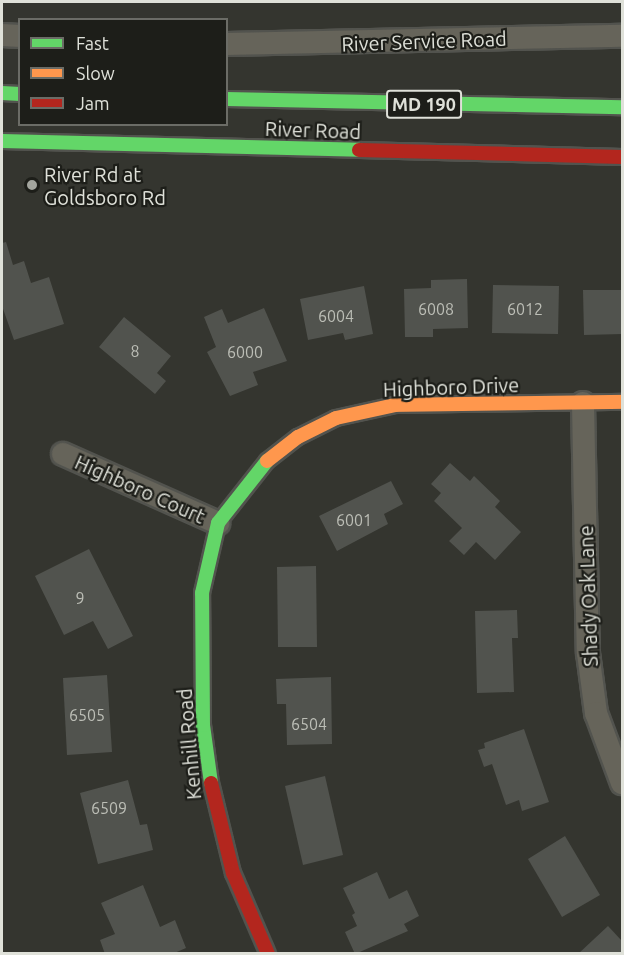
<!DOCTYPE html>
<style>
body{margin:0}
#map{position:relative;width:624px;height:955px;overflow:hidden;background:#34352f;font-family:Ubuntu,sans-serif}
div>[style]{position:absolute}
.building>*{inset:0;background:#51534e}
.roads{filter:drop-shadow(2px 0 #52534e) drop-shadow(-2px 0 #52534e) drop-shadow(0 2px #52534e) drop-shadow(0 -2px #52534e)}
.street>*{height:22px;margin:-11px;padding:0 11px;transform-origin:11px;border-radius:11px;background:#66645a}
.fast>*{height:14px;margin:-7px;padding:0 7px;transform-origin:7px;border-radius:7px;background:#63d668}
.slow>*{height:14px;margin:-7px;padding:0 7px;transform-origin:7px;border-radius:7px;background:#ff974d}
.jam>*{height:14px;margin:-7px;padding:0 7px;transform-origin:7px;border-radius:7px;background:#b3261e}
.dots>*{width:16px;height:16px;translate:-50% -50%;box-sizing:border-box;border:3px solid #1d1e19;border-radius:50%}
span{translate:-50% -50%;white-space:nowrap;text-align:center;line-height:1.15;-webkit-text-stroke:4.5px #1d1e19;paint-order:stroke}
.number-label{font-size:16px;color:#bcbeb6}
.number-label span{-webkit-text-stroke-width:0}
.shield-label span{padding:2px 4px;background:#1d1e19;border:2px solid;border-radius:4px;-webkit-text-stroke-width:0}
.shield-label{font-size:18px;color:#dfe1d9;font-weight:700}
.street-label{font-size:20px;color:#dfe1d9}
.poi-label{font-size:20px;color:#dfe1d9}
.left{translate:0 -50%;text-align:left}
.frame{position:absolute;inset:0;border:3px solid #dfe1d9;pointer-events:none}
.legend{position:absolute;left:18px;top:18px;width:210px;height:108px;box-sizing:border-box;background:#1d1e19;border:2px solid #6b6c66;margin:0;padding:8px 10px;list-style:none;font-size:18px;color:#dfe1d9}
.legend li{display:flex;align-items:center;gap:12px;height:30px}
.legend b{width:30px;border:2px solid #6b6c66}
</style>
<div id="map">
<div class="building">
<div style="clip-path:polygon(6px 242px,13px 265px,24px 261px,31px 283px,49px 277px,64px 324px,14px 340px,2px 306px,2px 243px)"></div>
<div style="clip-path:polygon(467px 279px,468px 328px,433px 329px,433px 337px,405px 337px,404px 289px,431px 288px,431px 280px)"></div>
<div style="clip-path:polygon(493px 285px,559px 286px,558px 334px,492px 333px)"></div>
<div style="clip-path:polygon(364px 286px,373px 334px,345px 340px,343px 333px,308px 340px,300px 299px)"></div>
<div style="clip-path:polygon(583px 290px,622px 290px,622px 334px,584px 335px)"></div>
<div style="clip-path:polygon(264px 308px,287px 361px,253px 372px,258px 385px,230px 396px,207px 352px,216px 347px,204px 317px,222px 309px,228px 323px)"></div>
<div style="clip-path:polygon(124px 317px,171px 356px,157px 373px,166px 381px,155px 394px,99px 347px)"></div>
<div style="clip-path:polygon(450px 463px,470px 481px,474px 476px,500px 501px,495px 507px,521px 532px,495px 560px,476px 542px,464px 555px,449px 541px,462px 528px,434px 501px,441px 493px,431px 484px)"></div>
<div style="clip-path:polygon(391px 481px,403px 504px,384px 514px,388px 524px,337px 551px,319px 516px)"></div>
<div style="clip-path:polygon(89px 549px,133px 636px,108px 649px,93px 621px,64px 635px,35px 576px)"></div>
<div style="clip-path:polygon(316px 566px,317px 647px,278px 647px,277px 567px)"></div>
<div style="clip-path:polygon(517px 610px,518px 638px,512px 638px,514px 692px,477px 693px,475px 611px)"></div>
<div style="clip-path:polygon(107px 675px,112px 752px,67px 755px,63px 678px)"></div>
<div style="clip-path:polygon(331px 677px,332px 744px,287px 745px,286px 704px,277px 704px,276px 679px)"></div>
<div style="clip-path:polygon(524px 729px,549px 802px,522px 811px,519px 800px,506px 805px,492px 764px,484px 767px,478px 750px,485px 748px,484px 743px)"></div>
<div style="clip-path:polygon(325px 776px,343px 855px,303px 865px,285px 786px)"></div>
<div style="clip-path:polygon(128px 780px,140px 825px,147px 824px,153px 850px,98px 864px,80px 793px)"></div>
<div style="clip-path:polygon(565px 836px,600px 895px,562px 917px,528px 859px)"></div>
<div style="clip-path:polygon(377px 872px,389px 899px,407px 890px,419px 916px,404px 924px,408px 931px,355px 954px,345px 932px,357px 926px,352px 915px,355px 913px,343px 888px)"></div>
<div style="clip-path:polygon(143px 885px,160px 927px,175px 920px,186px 948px,172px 954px,105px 954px,100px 940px,115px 934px,101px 903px)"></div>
<div style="clip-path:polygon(608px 926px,622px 941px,622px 954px,578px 954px)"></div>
</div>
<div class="roads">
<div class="street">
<div style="left:2px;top:35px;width:18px;rotate:3deg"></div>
<div style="left:226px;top:44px;width:396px;rotate:-1.2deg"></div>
<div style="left:583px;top:403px;width:250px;rotate:88.9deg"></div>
<div style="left:588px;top:653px;width:61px;rotate:82.4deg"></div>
<div style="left:596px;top:713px;width:75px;rotate:69.6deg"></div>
<div style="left:63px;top:454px;width:170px;rotate:24deg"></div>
</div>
<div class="fast">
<div style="left:2px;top:93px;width:18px;rotate:3deg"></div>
<div style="left:226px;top:99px;width:396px;rotate:1.2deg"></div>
<div style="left:2px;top:141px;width:357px;rotate:1.4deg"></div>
<div style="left:211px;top:783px;width:59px;rotate:-97.9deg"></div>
<div style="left:203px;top:725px;width:132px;rotate:-90.4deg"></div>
<div style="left:202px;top:593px;width:72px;rotate:-77.1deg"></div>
<div style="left:218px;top:523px;width:79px;rotate:-51.7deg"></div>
</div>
<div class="slow">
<div style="left:267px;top:461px;width:39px;rotate:-38deg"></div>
<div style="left:298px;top:437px;width:42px;rotate:-26.6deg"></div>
<div style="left:336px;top:418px;width:60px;rotate:-12.4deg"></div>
<div style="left:395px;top:405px;width:227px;rotate:-0.8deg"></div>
</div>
<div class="jam">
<div style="left:359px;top:150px;width:263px;rotate:1.5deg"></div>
<div style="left:211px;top:783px;width:93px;rotate:76.3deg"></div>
<div style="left:233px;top:873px;width:88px;rotate:66.6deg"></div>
</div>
</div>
<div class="dots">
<div style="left:32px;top:185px;background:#a3a59e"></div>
</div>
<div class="number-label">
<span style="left:436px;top:309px">6008</span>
<span style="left:525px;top:309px">6012</span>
<span style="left:336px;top:316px">6004</span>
<span style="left:135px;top:351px">8</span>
<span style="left:245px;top:352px">6000</span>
<span style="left:354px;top:520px">6001</span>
<span style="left:80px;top:598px">9</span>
<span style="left:87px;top:715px">6505</span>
<span style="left:309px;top:724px">6504</span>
<span style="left:109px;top:808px">6509</span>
</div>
<div class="shield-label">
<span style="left:424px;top:104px">MD 190</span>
</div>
<div class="street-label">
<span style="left:424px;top:41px;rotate:-2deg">River Service Road</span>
<span style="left:313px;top:130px;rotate:2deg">River Road</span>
<span style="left:451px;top:387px;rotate:-2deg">Highboro Drive</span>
<span style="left:140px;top:489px;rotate:24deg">Highboro Court</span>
<span style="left:588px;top:596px;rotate:-92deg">Shady Oak Lane</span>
<span style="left:189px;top:744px;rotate:-95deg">Kenhill Road</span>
</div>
<div class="poi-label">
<span class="left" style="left:44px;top:186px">River Rd at<br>Goldsboro Rd</span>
</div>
<div class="frame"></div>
<ul class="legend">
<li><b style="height:8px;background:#63d668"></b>Fast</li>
<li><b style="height:8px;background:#ff974d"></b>Slow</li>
<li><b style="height:8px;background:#b3261e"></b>Jam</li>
</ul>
</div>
